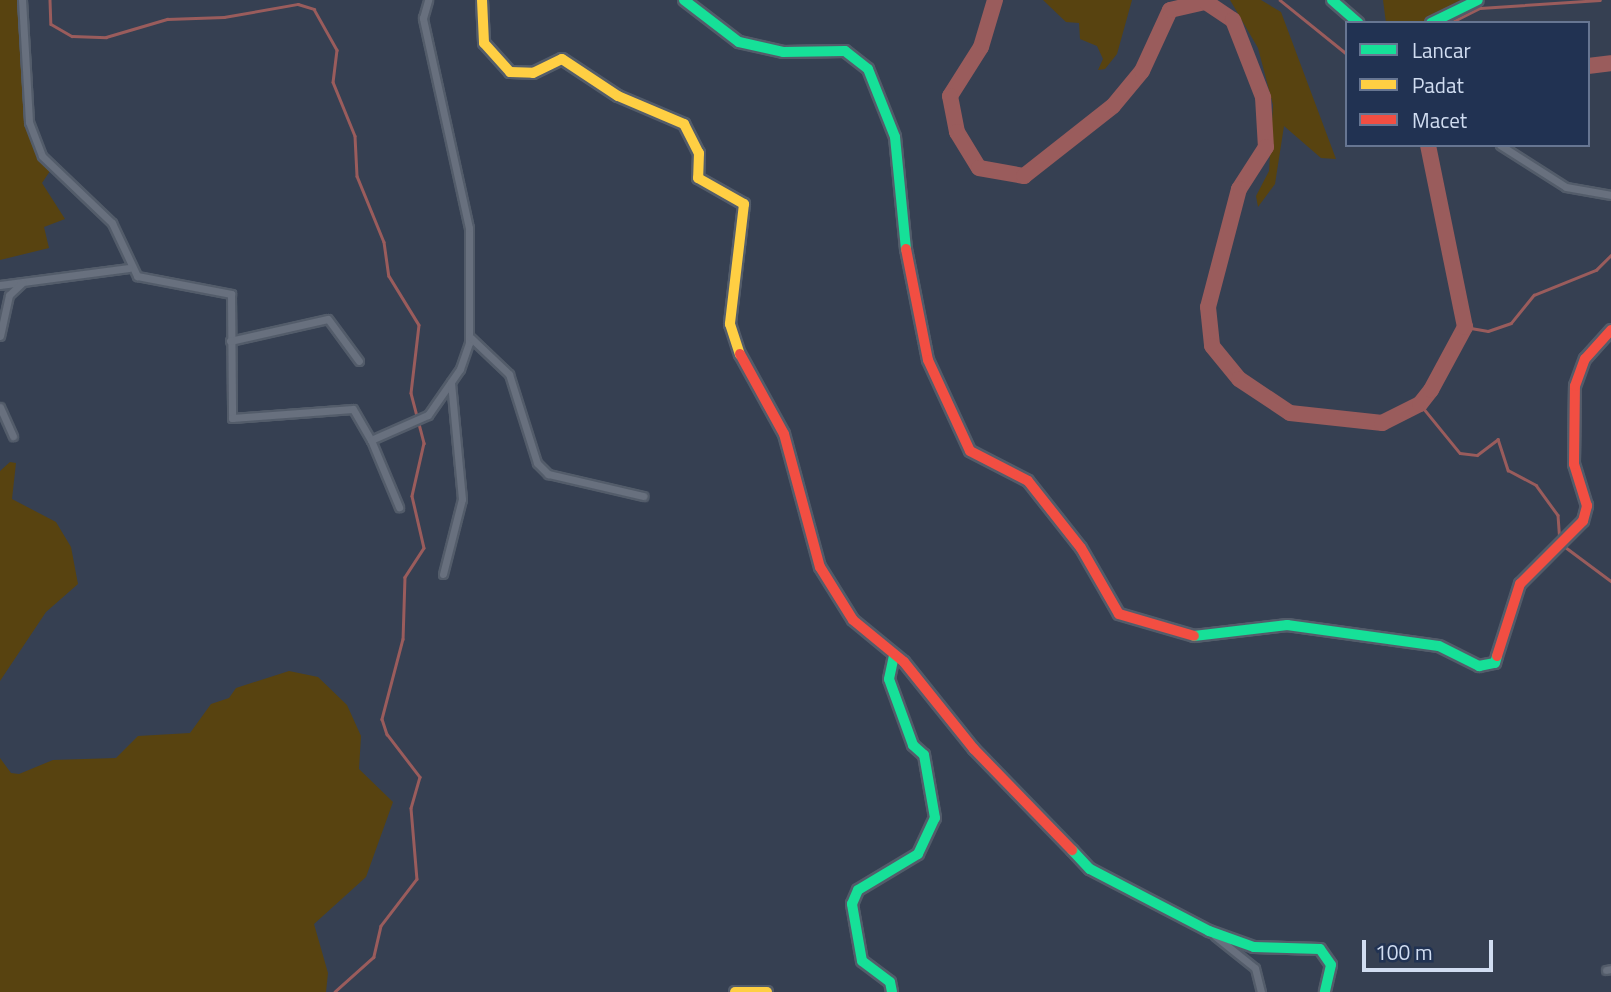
<!DOCTYPE html>
<style>
body{margin:0}
#map{position:relative;width:1611px;height:992px;overflow:hidden;background:#364052;font-family:"Titillium Web",sans-serif}
div>[style]{position:absolute}
.green>*{inset:0;background:#584310}
.stream>*{height:2.5px;margin:-1.25px;padding:0 1.25px;transform-origin:1.25px;border-radius:1.25px;background:#9a5c5c}
.river>*{height:16px;margin:-8px;padding:0 8px;transform-origin:8px;border-radius:8px;background:#9a5c5c}
.roads{filter:drop-shadow(2px 0 #535c6a) drop-shadow(-2px 0 #535c6a) drop-shadow(0 2px #535c6a) drop-shadow(0 -2px #535c6a)}
.street>*{height:7px;margin:-3.5px;padding:0 3.5px;transform-origin:3.5px;border-radius:3.5px;background:#68707e}
.fast>*{height:10px;margin:-5px;padding:0 5px;transform-origin:5px;border-radius:5px;background:#16e098}
.slow>*{height:10px;margin:-5px;padding:0 5px;transform-origin:5px;border-radius:5px;background:#ffcf43}
.jam>*{height:10px;margin:-5px;padding:0 5px;transform-origin:5px;border-radius:5px;background:#f24e42}
span{translate:-50% -50%;white-space:nowrap;text-align:center;line-height:1.15;-webkit-text-stroke:7px #213252;paint-order:stroke}
.legend{position:absolute;left:1345px;top:21px;width:245px;height:126px;box-sizing:border-box;background:#213252;border:2px solid #677692;margin:0;padding:9px 12px;list-style:none;font-size:21px;color:#d1ddf1}
.legend li{display:flex;align-items:center;gap:14px;height:35px}
.legend b{width:35px;border:2px solid #677692}
.scale{position:absolute;left:1362px;top:940px;width:131px;height:32px;box-sizing:border-box;border:4px solid #d1ddf1;border-top:0;padding-left:9px;font-size:21px;line-height:24px;white-space:nowrap;color:#d1ddf1;-webkit-text-stroke:5px #213252;paint-order:stroke}
</style>
<div id="map">
<div class="green">
<div style="clip-path:polygon(0 0,20px 0,27px 123px,50px 171px,42px 183px,65px 219px,44px 227px,49px 248px,0 260px)"></div>
<div style="clip-path:polygon(1043px 0,1132px 0,1117px 54px,1105px 69px,1098px 70px,1103px 59px,1097px 46px,1080px 39px,1079px 23px,1066px 22px)"></div>
<div style="clip-path:polygon(1230px 0,1261px 0,1281px 12px,1336px 159px,1321px 158px,1284px 126px,1275px 184px,1258px 207px,1256px 196px,1269px 171px,1273px 105px,1258px 48px)"></div>
<div style="clip-path:polygon(1383px 0,1464px 0,1431px 23px,1386px 23px)"></div>
<div style="clip-path:polygon(10px 462px,16px 463px,12px 499px,56px 522px,71px 547px,78px 584px,46px 612px,0 681px,0 471px)"></div>
<div style="clip-path:polygon(289px 671px,318px 677px,347px 705px,361px 736px,359px 769px,393px 802px,366px 877px,314px 924px,328px 973px,326px 992px,0 992px,0 758px,11px 773px,19px 774px,53px 760px,116px 758px,138px 736px,190px 733px,211px 704px,229px 698px,236px 688px)"></div>
</div>
<div class="stream">
<div style="left:50px;top:0;width:24px;rotate:88deg"></div>
<div style="left:51px;top:24px;width:24px;rotate:30deg"></div>
<div style="left:72px;top:36px;width:34px;rotate:2deg"></div>
<div style="left:106px;top:37px;width:64px;rotate:-16.4deg"></div>
<div style="left:167px;top:19px;width:57px;rotate:-2deg"></div>
<div style="left:224px;top:17px;width:75px;rotate:-10deg"></div>
<div style="left:298px;top:4px;width:17px;rotate:17deg"></div>
<div style="left:314px;top:9px;width:47px;rotate:60.7deg"></div>
<div style="left:337px;top:50px;width:32px;rotate:97deg"></div>
<div style="left:333px;top:82px;width:58px;rotate:67.8deg"></div>
<div style="left:355px;top:136px;width:40px;rotate:87.1deg"></div>
<div style="left:357px;top:176px;width:71px;rotate:67.8deg"></div>
<div style="left:384px;top:242px;width:34px;rotate:82deg"></div>
<div style="left:389px;top:276px;width:57px;rotate:58.5deg"></div>
<div style="left:419px;top:325px;width:68px;rotate:96.7deg"></div>
<div style="left:411px;top:393px;width:52px;rotate:75.4deg"></div>
<div style="left:424px;top:443px;width:54px;rotate:102.8deg"></div>
<div style="left:412px;top:496px;width:53px;rotate:77deg"></div>
<div style="left:424px;top:548px;width:35px;rotate:123deg"></div>
<div style="left:405px;top:577px;width:62px;rotate:91.8deg"></div>
<div style="left:403px;top:639px;width:83px;rotate:104.7deg"></div>
<div style="left:382px;top:719px;width:16px;rotate:72deg"></div>
<div style="left:387px;top:734px;width:54px;rotate:52.5deg"></div>
<div style="left:420px;top:777px;width:32px;rotate:106deg"></div>
<div style="left:411px;top:808px;width:71px;rotate:85.2deg"></div>
<div style="left:417px;top:879px;width:59px;rotate:127.5deg"></div>
<div style="left:381px;top:926px;width:32px;rotate:103deg"></div>
<div style="left:374px;top:957px;width:52px;rotate:138.1deg"></div>
<div style="left:1280px;top:0;width:86px;rotate:38.9deg"></div>
<div style="left:1450px;top:23px;width:34px;rotate:-27deg"></div>
<div style="left:1480px;top:8px;width:120px;rotate:-3.8deg"></div>
<div style="left:1465px;top:327px;width:23px;rotate:10deg"></div>
<div style="left:1488px;top:331px;width:24px;rotate:-19deg"></div>
<div style="left:1511px;top:323px;width:36px;rotate:-51deg"></div>
<div style="left:1534px;top:295px;width:67px;rotate:-22deg"></div>
<div style="left:1596px;top:270px;width:21px;rotate:-45deg"></div>
<div style="left:1420px;top:404px;width:63px;rotate:50.8deg"></div>
<div style="left:1460px;top:453px;width:17px;rotate:7deg"></div>
<div style="left:1477px;top:455px;width:26px;rotate:-37deg"></div>
<div style="left:1498px;top:439px;width:33px;rotate:72deg"></div>
<div style="left:1508px;top:470px;width:32px;rotate:28deg"></div>
<div style="left:1536px;top:485px;width:37px;rotate:54deg"></div>
<div style="left:1558px;top:515px;width:26px;rotate:86deg"></div>
<div style="left:1564px;top:546px;width:59px;rotate:36.7deg"></div>
</div>
<div class="river">
<div style="left:995px;top:0;width:49px;rotate:106.6deg"></div>
<div style="left:981px;top:47px;width:58px;rotate:122.3deg"></div>
<div style="left:950px;top:96px;width:37px;rotate:79deg"></div>
<div style="left:957px;top:132px;width:42px;rotate:58.6deg"></div>
<div style="left:979px;top:168px;width:46px;rotate:10.1deg"></div>
<div style="left:1024px;top:176px;width:113px;rotate:-38.2deg"></div>
<div style="left:1113px;top:106px;width:45px;rotate:-50.4deg"></div>
<div style="left:1142px;top:71px;width:67px;rotate:-65.3deg"></div>
<div style="left:1170px;top:10px;width:37px;rotate:-13deg"></div>
<div style="left:1206px;top:2px;width:32px;rotate:34deg"></div>
<div style="left:1233px;top:20px;width:83px;rotate:68.7deg"></div>
<div style="left:1263px;top:97px;width:50px;rotate:86.6deg"></div>
<div style="left:1266px;top:147px;width:50px;rotate:122.7deg"></div>
<div style="left:1239px;top:189px;width:122px;rotate:104.7deg"></div>
<div style="left:1208px;top:307px;width:39px;rotate:84deg"></div>
<div style="left:1212px;top:346px;width:43px;rotate:50.7deg"></div>
<div style="left:1239px;top:379px;width:61px;rotate:33.7deg"></div>
<div style="left:1290px;top:413px;width:93px;rotate:6.2deg"></div>
<div style="left:1382px;top:423px;width:42px;rotate:-26.6deg"></div>
<div style="left:1420px;top:404px;width:18px;rotate:-52deg"></div>
<div style="left:1431px;top:390px;width:72px;rotate:-61.6deg"></div>
<div style="left:1465px;top:327px;width:186px;rotate:-101.5deg"></div>
<div style="left:1588px;top:66px;width:23px;rotate:-7deg"></div>
</div>
<div class="roads">
<div class="street">
<div style="left:22px;top:0;width:122px;rotate:86.7deg"></div>
<div style="left:29px;top:122px;width:36px;rotate:69deg"></div>
<div style="left:42px;top:156px;width:97px;rotate:43.7deg"></div>
<div style="left:112px;top:223px;width:59px;rotate:64.7deg"></div>
<div style="left:137px;top:276px;width:96px;rotate:10.8deg"></div>
<div style="left:231px;top:294px;width:124px;rotate:89.5deg"></div>
<div style="left:232px;top:418px;width:121px;rotate:-4.3deg"></div>
<div style="left:353px;top:409px;width:36px;rotate:60deg"></div>
<div style="left:371px;top:440px;width:62px;rotate:-23.7deg"></div>
<div style="left:428px;top:415px;width:56px;rotate:-55.2deg"></div>
<div style="left:460px;top:369px;width:28px;rotate:-71deg"></div>
<div style="left:469px;top:343px;width:115px;rotate:-90deg"></div>
<div style="left:469px;top:228px;width:215px;rotate:-102.4deg"></div>
<div style="left:423px;top:18px;width:19px;rotate:-74deg"></div>
<div style="left:1500px;top:145px;width:78px;rotate:32.5deg"></div>
<div style="left:1566px;top:187px;width:46px;rotate:10.1deg"></div>
<div style="left:0;top:285px;width:130px;rotate:-7.5deg"></div>
<div style="left:0;top:336px;width:42px;rotate:-77.6deg"></div>
<div style="left:9px;top:295px;width:18px;rotate:-43deg"></div>
<div style="left:470px;top:337px;width:54px;rotate:43.5deg"></div>
<div style="left:509px;top:374px;width:93px;rotate:72.5deg"></div>
<div style="left:537px;top:463px;width:16px;rotate:45deg"></div>
<div style="left:548px;top:474px;width:98px;rotate:13deg"></div>
<div style="left:230px;top:341px;width:100px;rotate:-12.7deg"></div>
<div style="left:328px;top:319px;width:52px;rotate:53.6deg"></div>
<div style="left:0;top:407px;width:32px;rotate:66deg"></div>
<div style="left:371px;top:440px;width:73px;rotate:67.3deg"></div>
<div style="left:443px;top:574px;width:77px;rotate:-75.8deg"></div>
<div style="left:462px;top:499px;width:117px;rotate:-95.4deg"></div>
<div style="left:1215px;top:936px;width:51px;rotate:38.7deg"></div>
<div style="left:1255px;top:968px;width:25px;rotate:76deg"></div>
<div style="left:1606px;top:970px;width:5px;rotate:-11deg"></div>
</div>
<div class="fast">
<div style="left:684px;top:0;width:69px;rotate:37.4deg"></div>
<div style="left:739px;top:42px;width:45px;rotate:12.8deg"></div>
<div style="left:783px;top:52px;width:62px;rotate:-0.9deg"></div>
<div style="left:845px;top:51px;width:29px;rotate:38deg"></div>
<div style="left:868px;top:69px;width:73px;rotate:68.3deg"></div>
<div style="left:895px;top:137px;width:113px;rotate:84.4deg"></div>
<div style="left:1332px;top:0;width:35px;rotate:41deg"></div>
<div style="left:1431px;top:23px;width:52px;rotate:-26.1deg"></div>
<div style="left:1194px;top:636px;width:94px;rotate:-6.7deg"></div>
<div style="left:1287px;top:625px;width:153px;rotate:7.9deg"></div>
<div style="left:1439px;top:646px;width:45px;rotate:26.6deg"></div>
<div style="left:1479px;top:666px;width:16px;rotate:-11deg"></div>
<div style="left:1495px;top:663px;width:7px;rotate:-74deg"></div>
<div style="left:1072px;top:850px;width:26px;rotate:47deg"></div>
<div style="left:1090px;top:869px;width:134px;rotate:27.5deg"></div>
<div style="left:1209px;top:931px;width:48px;rotate:19.6deg"></div>
<div style="left:1254px;top:947px;width:66px;rotate:1.7deg"></div>
<div style="left:1320px;top:949px;width:19px;rotate:55deg"></div>
<div style="left:1331px;top:965px;width:28px;rotate:103deg"></div>
<div style="left:892px;top:992px;width:10px;rotate:-101deg"></div>
<div style="left:890px;top:982px;width:35px;rotate:-143deg"></div>
<div style="left:862px;top:961px;width:58px;rotate:-100deg"></div>
<div style="left:852px;top:904px;width:15px;rotate:-67deg"></div>
<div style="left:858px;top:890px;width:70px;rotate:-31deg"></div>
<div style="left:918px;top:854px;width:40px;rotate:-65deg"></div>
<div style="left:935px;top:818px;width:64px;rotate:-99.9deg"></div>
<div style="left:924px;top:755px;width:15px;rotate:-138deg"></div>
<div style="left:913px;top:745px;width:70px;rotate:-110deg"></div>
<div style="left:889px;top:679px;width:24px;rotate:-78deg"></div>
</div>
<div class="slow">
<div style="left:482px;top:0;width:43px;rotate:87.3deg"></div>
<div style="left:484px;top:43px;width:39px;rotate:48deg"></div>
<div style="left:510px;top:72px;width:23px;rotate:2deg"></div>
<div style="left:533px;top:73px;width:32px;rotate:-26deg"></div>
<div style="left:562px;top:59px;width:67px;rotate:33.5deg"></div>
<div style="left:618px;top:96px;width:72px;rotate:23deg"></div>
<div style="left:684px;top:124px;width:33px;rotate:63deg"></div>
<div style="left:699px;top:153px;width:25px;rotate:92deg"></div>
<div style="left:698px;top:178px;width:53px;rotate:29.5deg"></div>
<div style="left:744px;top:204px;width:121px;rotate:96.7deg"></div>
<div style="left:730px;top:324px;width:32px;rotate:72deg"></div>
<div style="left:735px;top:992px;width:32px"></div>
</div>
<div class="jam">
<div style="left:906px;top:249px;width:113px;rotate:78.8deg"></div>
<div style="left:928px;top:360px;width:100px;rotate:65.2deg"></div>
<div style="left:970px;top:451px;width:65px;rotate:27.3deg"></div>
<div style="left:1028px;top:481px;width:85px;rotate:51.7deg"></div>
<div style="left:1081px;top:548px;width:76px;rotate:60.1deg"></div>
<div style="left:1119px;top:614px;width:78px;rotate:16.3deg"></div>
<div style="left:740px;top:354px;width:91px;rotate:61.2deg"></div>
<div style="left:784px;top:434px;width:138px;rotate:74.9deg"></div>
<div style="left:820px;top:567px;width:62px;rotate:58.1deg"></div>
<div style="left:853px;top:620px;width:66px;rotate:39.5deg"></div>
<div style="left:904px;top:662px;width:112px;rotate:51.2deg"></div>
<div style="left:974px;top:749px;width:141px;rotate:45.9deg"></div>
<div style="left:1497px;top:656px;width:76px;rotate:-72.3deg"></div>
<div style="left:1520px;top:584px;width:89px;rotate:-45deg"></div>
<div style="left:1583px;top:521px;width:16px;rotate:-75deg"></div>
<div style="left:1587px;top:506px;width:44px;rotate:-107.2deg"></div>
<div style="left:1574px;top:464px;width:78px;rotate:-89.3deg"></div>
<div style="left:1575px;top:386px;width:29px;rotate:-70deg"></div>
<div style="left:1585px;top:359px;width:39px;rotate:-48deg"></div>
</div>
</div>
<ul class="legend">
<li><b style="height:9px;background:#16e098"></b>Lancar</li>
<li><b style="height:9px;background:#ffcf43"></b>Padat</li>
<li><b style="height:9px;background:#f24e42"></b>Macet</li>
</ul>
<div class="scale">100 m</div>
</div>
